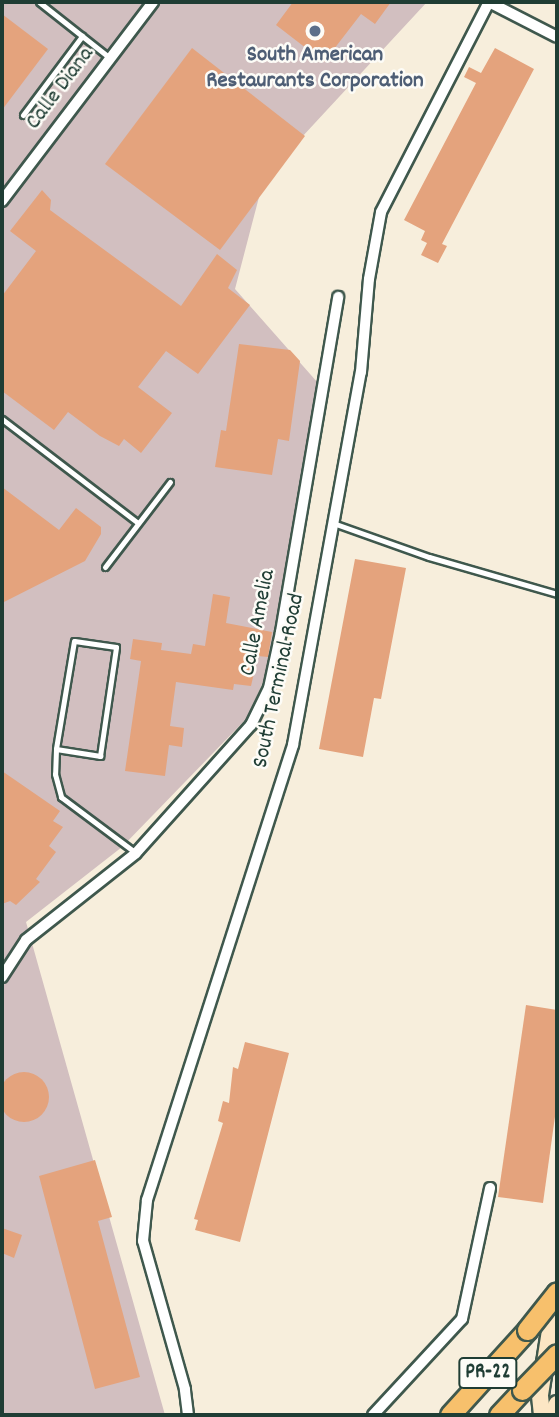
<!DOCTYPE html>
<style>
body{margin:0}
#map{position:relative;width:559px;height:1417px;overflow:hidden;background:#f7eedc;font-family:Dekko,sans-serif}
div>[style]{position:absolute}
.industrial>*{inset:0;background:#d2bfc0}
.building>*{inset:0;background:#e4a37d}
.round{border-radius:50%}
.roads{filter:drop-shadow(2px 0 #3f584d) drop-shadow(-2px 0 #3f584d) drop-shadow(0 2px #3f584d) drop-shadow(0 -2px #3f584d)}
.lane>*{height:5px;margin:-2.5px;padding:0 2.5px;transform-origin:2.5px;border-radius:2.5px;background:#fff}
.street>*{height:10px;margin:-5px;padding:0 5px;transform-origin:5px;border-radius:5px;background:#fff}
.secondary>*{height:16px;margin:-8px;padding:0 8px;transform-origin:8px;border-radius:8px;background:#fce6c4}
.highway>*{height:19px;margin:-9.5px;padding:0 9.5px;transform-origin:9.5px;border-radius:9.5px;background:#f7c06c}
.bridges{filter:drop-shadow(2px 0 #3f584d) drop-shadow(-2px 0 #3f584d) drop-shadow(0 2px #3f584d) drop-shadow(0 -2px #3f584d)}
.highway-bridge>*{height:19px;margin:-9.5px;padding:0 9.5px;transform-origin:9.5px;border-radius:9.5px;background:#f7c06c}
.dots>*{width:19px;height:19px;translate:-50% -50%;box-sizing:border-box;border:4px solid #fdfcf7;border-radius:50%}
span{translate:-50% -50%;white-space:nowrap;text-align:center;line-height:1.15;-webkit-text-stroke:5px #fdfcf7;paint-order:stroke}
.shield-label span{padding:2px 5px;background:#fdfcf7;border:2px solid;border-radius:5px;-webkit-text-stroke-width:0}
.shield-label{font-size:21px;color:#1f3d34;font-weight:700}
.service-label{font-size:23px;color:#4e5e75;font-weight:700}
.street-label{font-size:23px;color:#1f3d34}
.frame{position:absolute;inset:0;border:4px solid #1f3d34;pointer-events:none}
</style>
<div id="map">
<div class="industrial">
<div style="clip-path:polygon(2px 2px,427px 2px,264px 178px,235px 289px,318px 383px,271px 664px,247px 718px,122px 847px,26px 922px,165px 1415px,2px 1415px)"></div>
</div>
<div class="building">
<div style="clip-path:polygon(293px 2px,391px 2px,375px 24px,361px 14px,324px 62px,276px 25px)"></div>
<div style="clip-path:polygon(2px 14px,48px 49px,2px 110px)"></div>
<div style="clip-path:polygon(192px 48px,305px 136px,220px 250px,105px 164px)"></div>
<div style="clip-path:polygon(495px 48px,534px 69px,442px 244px,447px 246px,438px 263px,421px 255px,427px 243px,421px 240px,425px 231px,404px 220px,476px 83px,464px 77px,469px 67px,481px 73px)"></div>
<div style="clip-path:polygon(42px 190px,51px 200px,50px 210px,181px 306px,217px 254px,237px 270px,228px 288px,250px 305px,198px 374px,166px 351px,138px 387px,172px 413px,141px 453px,124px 439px,119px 446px,100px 436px,68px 412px,54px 430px,2px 391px,2px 296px,36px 251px,10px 231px)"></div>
<div style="clip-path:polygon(239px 344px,290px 350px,300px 361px,289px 441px,278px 439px,272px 475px,215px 467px,221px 430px,226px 431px)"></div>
<div style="clip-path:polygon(2px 487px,59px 530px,76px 508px,101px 527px,101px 534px,85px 561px,2px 603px)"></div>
<div style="clip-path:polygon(355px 559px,406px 568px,381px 699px,374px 698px,363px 757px,319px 749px)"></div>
<div style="clip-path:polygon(213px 594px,230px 597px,226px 623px,272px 632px,268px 657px,258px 656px,251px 686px,234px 684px,233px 690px,176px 682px,170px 726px,184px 728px,182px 747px,169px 745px,165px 776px,125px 771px,141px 661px,130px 659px,133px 639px,162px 643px,161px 650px,191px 654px,193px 644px,205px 646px)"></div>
<div style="clip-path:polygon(2px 771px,60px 811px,53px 821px,63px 827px,49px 846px,56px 852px,36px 879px,40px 882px,16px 905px,10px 901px,2px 904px)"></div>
<div style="clip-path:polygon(526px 1005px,557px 1010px,557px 1102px,543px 1203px,498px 1197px)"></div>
<div style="clip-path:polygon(245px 1042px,289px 1053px,240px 1242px,195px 1230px,198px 1220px,194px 1219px,223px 1123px,218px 1121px,223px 1101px,229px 1103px,233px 1067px,238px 1069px)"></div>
<div class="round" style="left:-1px;top:1072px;width:50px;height:50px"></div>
<div style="clip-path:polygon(95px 1160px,112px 1217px,98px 1221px,140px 1377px,95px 1389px,39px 1176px)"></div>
<div style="clip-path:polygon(2px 1228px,22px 1235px,14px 1258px,2px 1253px)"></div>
</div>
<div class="roads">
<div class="lane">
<div style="left:39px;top:2px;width:90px;rotate:38.3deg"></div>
<div style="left:23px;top:115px;width:99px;rotate:-53.2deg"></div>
<div style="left:2px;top:419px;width:171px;rotate:37.4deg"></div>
<div style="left:333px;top:523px;width:102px;rotate:19.5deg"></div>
<div style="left:429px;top:557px;width:133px;rotate:16.1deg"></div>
<div style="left:105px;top:567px;width:107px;rotate:-52.6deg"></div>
<div style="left:56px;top:749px;width:45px;rotate:9deg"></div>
<div style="left:100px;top:756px;width:110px;rotate:-81.6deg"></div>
<div style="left:116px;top:647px;width:42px;rotate:-171.9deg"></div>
<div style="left:74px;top:641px;width:109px;rotate:99.5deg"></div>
<div style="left:56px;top:749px;width:25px;rotate:92deg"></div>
<div style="left:55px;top:774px;width:24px;rotate:75deg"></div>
<div style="left:61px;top:797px;width:94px;rotate:36.7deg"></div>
</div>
<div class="street">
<div style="left:489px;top:2px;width:76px;rotate:27.2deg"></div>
<div style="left:2px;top:201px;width:250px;rotate:-52.8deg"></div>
<div style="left:2px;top:977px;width:44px;rotate:-57deg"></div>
<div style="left:26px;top:940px;width:140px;rotate:-38.3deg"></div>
<div style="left:136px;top:853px;width:172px;rotate:-48.1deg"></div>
<div style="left:251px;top:725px;width:41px;rotate:-64.1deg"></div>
<div style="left:269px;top:688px;width:57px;rotate:-77.9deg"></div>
<div style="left:281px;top:632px;width:340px;rotate:-80.3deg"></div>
<div style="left:188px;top:1415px;width:26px;rotate:-97deg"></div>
<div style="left:185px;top:1389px;width:154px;rotate:-105.8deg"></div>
<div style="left:143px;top:1241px;width:41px;rotate:-84.4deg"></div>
<div style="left:147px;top:1200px;width:478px;rotate:-72.2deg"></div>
<div style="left:293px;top:745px;width:379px;rotate:-79.7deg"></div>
<div style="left:361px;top:372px;width:93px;rotate:-85.1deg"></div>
<div style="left:369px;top:279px;width:68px;rotate:-79.8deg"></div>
<div style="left:381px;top:212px;width:236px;rotate:-62.8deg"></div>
<div style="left:373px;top:1415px;width:131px;rotate:-47.2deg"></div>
<div style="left:462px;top:1319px;width:134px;rotate:-77.9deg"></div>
</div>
<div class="secondary">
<div style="left:542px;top:1415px;width:20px;rotate:-96deg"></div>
<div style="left:540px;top:1395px;width:104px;rotate:-81.2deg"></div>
<div style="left:552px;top:1415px;width:12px;rotate:-66deg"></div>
</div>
<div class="highway">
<div style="left:450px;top:1415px;width:115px;rotate:-47.8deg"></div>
<div style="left:499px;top:1415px;width:34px;rotate:-47deg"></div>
</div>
</div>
<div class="bridges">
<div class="highway-bridge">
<div style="left:527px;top:1330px;width:48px;rotate:-51.7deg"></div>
<div style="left:522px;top:1390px;width:50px;rotate:-45.8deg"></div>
</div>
</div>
<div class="dots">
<div style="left:315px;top:31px;background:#5c6f8a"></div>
</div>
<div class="shield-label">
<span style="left:488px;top:1373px">PR-22</span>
</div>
<div class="service-label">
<span style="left:315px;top:69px">South American<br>Restaurants Corporation</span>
</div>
<div class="street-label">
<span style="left:61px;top:89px;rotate:-53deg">Calle Diana</span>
<span style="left:259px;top:623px;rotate:-79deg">Calle Amelia</span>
<span style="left:280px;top:681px;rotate:-78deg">South Terminal Road</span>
</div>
<div class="frame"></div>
</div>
